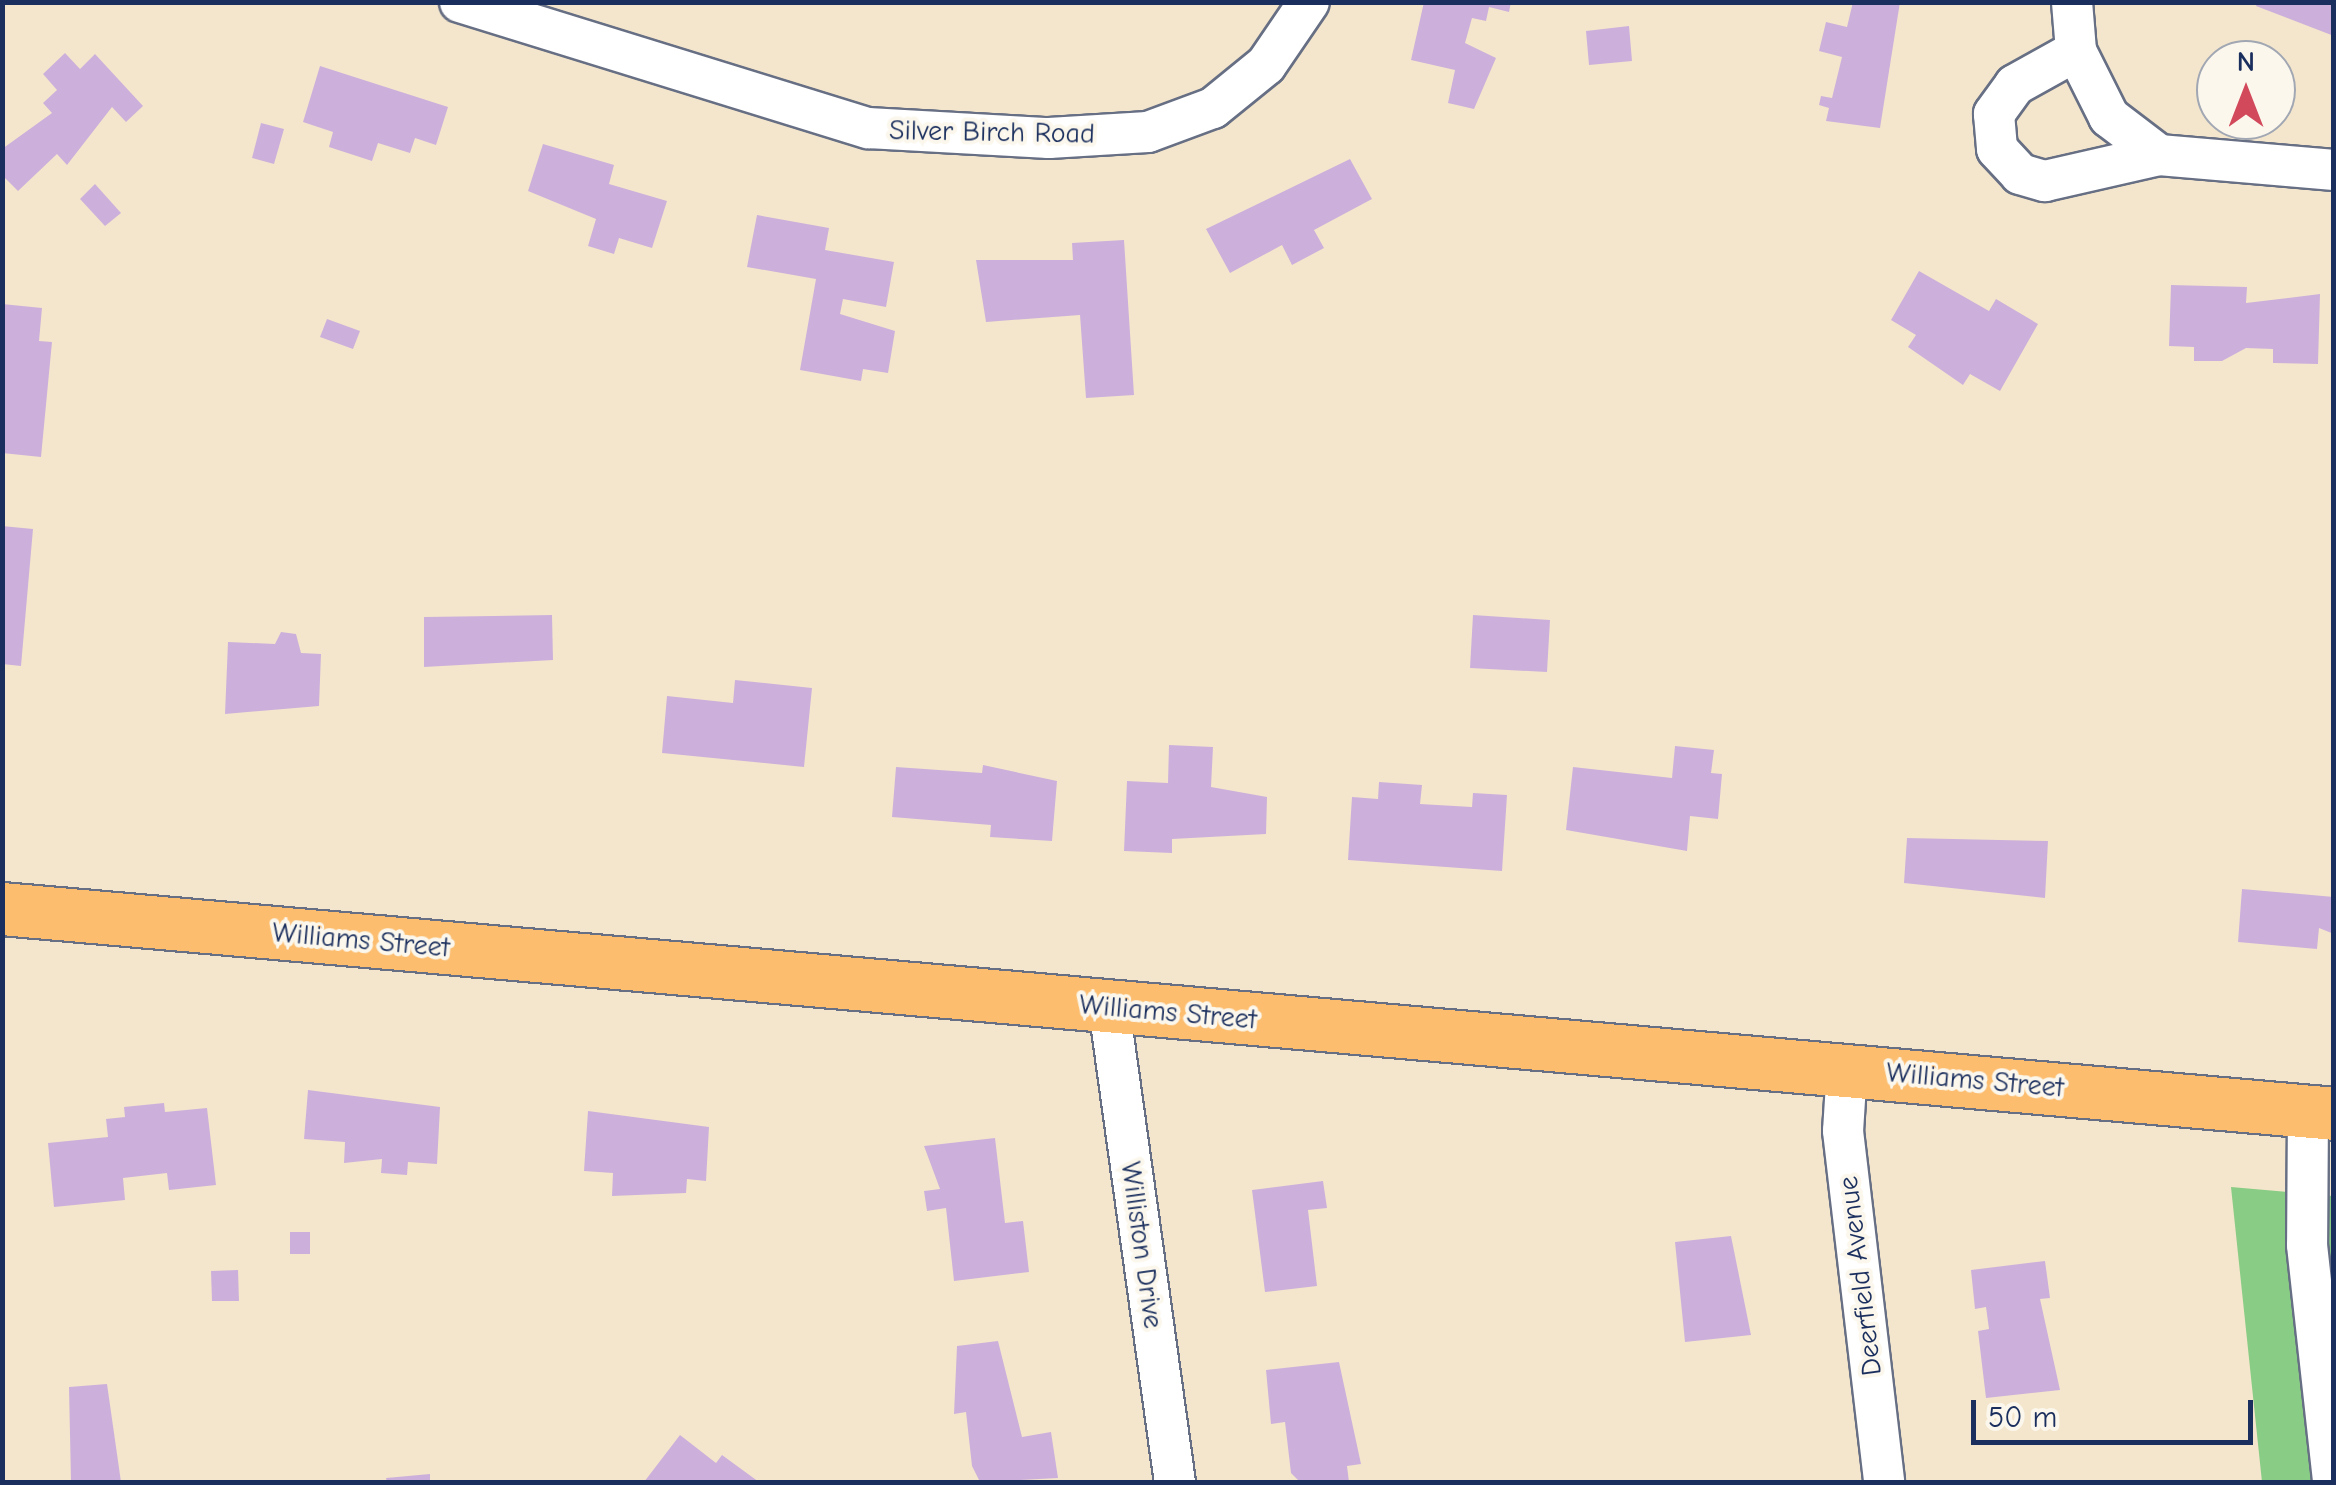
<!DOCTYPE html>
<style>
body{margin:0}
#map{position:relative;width:2336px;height:1485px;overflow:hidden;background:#f4e6cc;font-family:"Comic Neue",sans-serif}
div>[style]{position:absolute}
.green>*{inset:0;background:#89cc85}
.building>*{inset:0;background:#ccb0db}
.roads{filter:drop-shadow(2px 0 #676f84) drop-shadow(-2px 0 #676f84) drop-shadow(0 2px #676f84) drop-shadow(0 -2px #676f84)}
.minor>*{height:40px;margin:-20px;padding:0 20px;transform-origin:20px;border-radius:20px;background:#fff}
.major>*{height:52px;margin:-26px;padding:0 26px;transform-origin:26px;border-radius:26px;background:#fcbd6f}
span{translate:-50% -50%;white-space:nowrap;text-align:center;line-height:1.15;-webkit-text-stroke:8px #fbf7ec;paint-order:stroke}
.street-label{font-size:28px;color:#1b2f5e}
.frame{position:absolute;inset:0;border:5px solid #1b2f5e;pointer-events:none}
.north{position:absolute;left:2196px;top:40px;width:100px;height:100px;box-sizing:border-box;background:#fbf7ec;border:2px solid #a1a7b3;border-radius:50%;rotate:0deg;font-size:28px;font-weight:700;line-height:40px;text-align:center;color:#1b2f5e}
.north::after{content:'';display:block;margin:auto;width:35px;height:45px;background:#d1495b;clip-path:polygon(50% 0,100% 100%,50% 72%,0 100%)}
.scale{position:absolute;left:1971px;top:1400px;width:282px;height:45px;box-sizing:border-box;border:5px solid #1b2f5e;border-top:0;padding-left:12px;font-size:30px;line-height:35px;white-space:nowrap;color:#1b2f5e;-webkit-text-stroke:8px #fbf7ec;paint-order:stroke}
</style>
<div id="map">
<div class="green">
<div style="clip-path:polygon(2231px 1187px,2333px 1196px,2333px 1482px,2262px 1482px)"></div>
</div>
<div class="building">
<div style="clip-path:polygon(1424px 2px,1511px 2px,1509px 12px,1489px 7px,1486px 21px,1472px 18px,1465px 43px,1496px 58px,1474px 109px,1448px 103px,1455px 70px,1411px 60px)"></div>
<div style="clip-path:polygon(1853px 2px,1900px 2px,1880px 128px,1826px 121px,1829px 108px,1819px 105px,1821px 96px,1832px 98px,1842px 57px,1819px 51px,1826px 22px,1847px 27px)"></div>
<div style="clip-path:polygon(2257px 2px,2334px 2px,2334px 36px,2256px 6px)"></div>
<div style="clip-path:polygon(1629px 26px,1632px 61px,1589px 65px,1586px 31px)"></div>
<div style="clip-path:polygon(65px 53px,80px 69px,95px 54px,143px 106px,126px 122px,112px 107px,67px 165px,57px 154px,18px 191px,2px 175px,2px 149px,52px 113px,43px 103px,57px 90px,43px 74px)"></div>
<div style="clip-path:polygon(320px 66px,448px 107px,436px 145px,415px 138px,410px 153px,378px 143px,372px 161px,329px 147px,333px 132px,303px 122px)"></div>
<div style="clip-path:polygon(261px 123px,284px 129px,274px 164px,252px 158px)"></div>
<div style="clip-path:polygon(543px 144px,614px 165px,609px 184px,667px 201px,652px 248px,619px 238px,614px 254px,588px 246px,596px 219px,528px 191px)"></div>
<div style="clip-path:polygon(1350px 159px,1372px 199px,1314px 230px,1324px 248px,1292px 265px,1282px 245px,1230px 273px,1206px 229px)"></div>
<div style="clip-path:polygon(95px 184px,121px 213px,105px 226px,80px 199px)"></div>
<div style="clip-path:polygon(757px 215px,829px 228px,825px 250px,894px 262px,886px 307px,843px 299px,840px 314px,895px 331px,888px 373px,863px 369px,861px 381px,800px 370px,816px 279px,747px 267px)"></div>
<div style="clip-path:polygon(1124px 240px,1134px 395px,1086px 398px,1080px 315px,986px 322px,976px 260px,1073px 260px,1072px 243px)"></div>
<div style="clip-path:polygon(1919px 271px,1989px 311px,1996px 299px,2038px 324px,2000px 391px,1970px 374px,1963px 385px,1908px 347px,1916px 335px,1891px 320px)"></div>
<div style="clip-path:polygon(2171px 285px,2247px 287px,2246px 303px,2320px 294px,2318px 364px,2273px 363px,2273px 349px,2246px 348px,2222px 361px,2194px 361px,2194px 347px,2169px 346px)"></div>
<div style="clip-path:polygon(2px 304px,42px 308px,39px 341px,52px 342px,41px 457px,2px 453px)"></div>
<div style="clip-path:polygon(327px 319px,360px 331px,353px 349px,320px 337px)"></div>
<div style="clip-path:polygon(2px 526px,33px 529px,21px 666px,2px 664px)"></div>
<div style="clip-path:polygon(552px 615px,553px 660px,424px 667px,424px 617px)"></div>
<div style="clip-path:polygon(1473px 615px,1550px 620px,1547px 672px,1470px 668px)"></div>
<div style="clip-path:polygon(281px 632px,296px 634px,301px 653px,321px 654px,319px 706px,225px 714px,228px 642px,275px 644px)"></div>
<div style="clip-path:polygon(735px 680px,812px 688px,804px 767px,662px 753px,667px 696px,733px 703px)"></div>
<div style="clip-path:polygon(1169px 745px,1213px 747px,1211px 787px,1267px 797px,1266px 834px,1172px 839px,1172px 853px,1124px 851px,1127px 781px,1168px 783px)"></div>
<div style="clip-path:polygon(1675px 746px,1714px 750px,1711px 773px,1722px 774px,1718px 819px,1690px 816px,1687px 851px,1566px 830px,1573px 767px,1672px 778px)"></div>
<div style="clip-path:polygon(983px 765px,1057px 781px,1052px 841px,990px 837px,991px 825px,892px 817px,896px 767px,982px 773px)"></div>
<div style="clip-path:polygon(1379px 782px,1422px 785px,1420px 804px,1472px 807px,1473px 793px,1507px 795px,1502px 871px,1348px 860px,1352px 797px,1378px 799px)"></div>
<div style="clip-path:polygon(1907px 838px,2048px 841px,2045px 898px,1904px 883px)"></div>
<div style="clip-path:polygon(2242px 889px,2334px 897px,2334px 934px,2319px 928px,2317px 949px,2238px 942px)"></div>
<div style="clip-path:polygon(308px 1090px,440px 1107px,437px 1164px,408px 1162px,407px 1175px,381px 1173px,382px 1159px,344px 1163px,345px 1142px,304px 1139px)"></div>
<div style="clip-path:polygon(164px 1103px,165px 1112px,207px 1108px,216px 1185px,169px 1190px,167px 1173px,123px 1178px,125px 1200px,54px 1207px,48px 1143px,108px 1137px,106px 1119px,125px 1117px,124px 1107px)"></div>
<div style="clip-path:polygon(588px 1111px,709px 1127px,706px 1181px,687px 1179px,686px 1193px,612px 1196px,613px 1173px,584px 1171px)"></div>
<div style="clip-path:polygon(995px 1138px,1005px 1223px,1023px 1221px,1029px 1272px,954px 1281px,946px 1208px,927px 1211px,924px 1191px,940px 1189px,924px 1146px)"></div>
<div style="clip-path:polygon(1323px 1181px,1327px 1208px,1308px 1210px,1317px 1286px,1265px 1292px,1252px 1190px)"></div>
<div style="clip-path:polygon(290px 1232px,310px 1232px,310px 1254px,290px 1254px)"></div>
<div style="clip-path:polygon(1731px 1236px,1751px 1335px,1685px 1342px,1675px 1242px)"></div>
<div style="clip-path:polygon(2045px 1261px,2050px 1298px,2040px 1299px,2060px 1390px,1986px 1398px,1978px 1331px,1989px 1329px,1986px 1307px,1975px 1309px,1971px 1270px)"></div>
<div style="clip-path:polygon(238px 1270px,239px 1301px,212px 1301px,211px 1271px)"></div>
<div style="clip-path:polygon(998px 1341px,1022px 1437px,1051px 1432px,1058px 1478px,980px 1482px,972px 1466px,966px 1412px,954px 1414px,957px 1346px)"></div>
<div style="clip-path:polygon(1339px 1362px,1361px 1464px,1347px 1466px,1349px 1482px,1300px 1482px,1291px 1473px,1285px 1422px,1271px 1424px,1266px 1370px)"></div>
<div style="clip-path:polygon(107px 1384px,121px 1482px,71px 1482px,69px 1387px)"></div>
<div style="clip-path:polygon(680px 1435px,716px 1463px,722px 1455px,759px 1482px,644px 1482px)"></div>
<div style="clip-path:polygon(430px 1474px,430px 1482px,387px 1482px,386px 1478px)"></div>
</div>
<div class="roads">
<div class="minor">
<div style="left:460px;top:2px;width:427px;rotate:17.2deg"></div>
<div style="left:868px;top:128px;width:181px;rotate:3.2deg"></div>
<div style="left:1049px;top:138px;width:99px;rotate:-3.5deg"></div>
<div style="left:1148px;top:132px;width:69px;rotate:-20.3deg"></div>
<div style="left:1213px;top:108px;width:68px;rotate:-39.1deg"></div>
<div style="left:1266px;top:65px;width:76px;rotate:-55.7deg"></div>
<div style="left:2072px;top:2px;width:49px;rotate:85.3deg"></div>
<div style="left:2076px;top:51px;width:70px;rotate:150.9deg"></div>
<div style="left:2015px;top:85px;width:36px;rotate:126deg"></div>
<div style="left:1994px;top:114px;width:35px;rotate:85deg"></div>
<div style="left:1997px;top:149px;width:34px;rotate:47deg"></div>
<div style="left:2020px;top:174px;width:26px;rotate:16deg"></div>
<div style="left:2045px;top:181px;width:117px;rotate:-12.8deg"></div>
<div style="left:2159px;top:155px;width:176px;rotate:4.9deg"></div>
<div style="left:2076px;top:51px;width:74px;rotate:63.4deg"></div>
<div style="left:2109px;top:117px;width:63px;rotate:37.2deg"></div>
<div style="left:1109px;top:1007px;width:480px;rotate:82.1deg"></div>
<div style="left:1847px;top:1068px;width:63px;rotate:93.6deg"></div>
<div style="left:1843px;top:1131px;width:353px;rotate:83.3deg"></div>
<div style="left:2308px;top:1112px;width:133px;rotate:90.4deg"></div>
<div style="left:2307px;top:1245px;width:238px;rotate:83.7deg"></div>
</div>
<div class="major">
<div style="left:2px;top:909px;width:2341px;rotate:5.02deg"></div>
</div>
</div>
<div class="street-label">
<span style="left:992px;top:132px;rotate:1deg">Silver Birch Road</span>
<span style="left:361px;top:940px;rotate:5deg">Williams Street</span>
<span style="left:1168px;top:1012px;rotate:5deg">Williams Street</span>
<span style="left:1975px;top:1080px;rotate:5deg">Williams Street</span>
<span style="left:1142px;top:1245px;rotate:82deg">Williston Drive</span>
<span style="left:1860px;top:1276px;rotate:-97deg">Deerfield Avenue</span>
</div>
<div class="frame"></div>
<div class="north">N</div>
<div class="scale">50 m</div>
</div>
